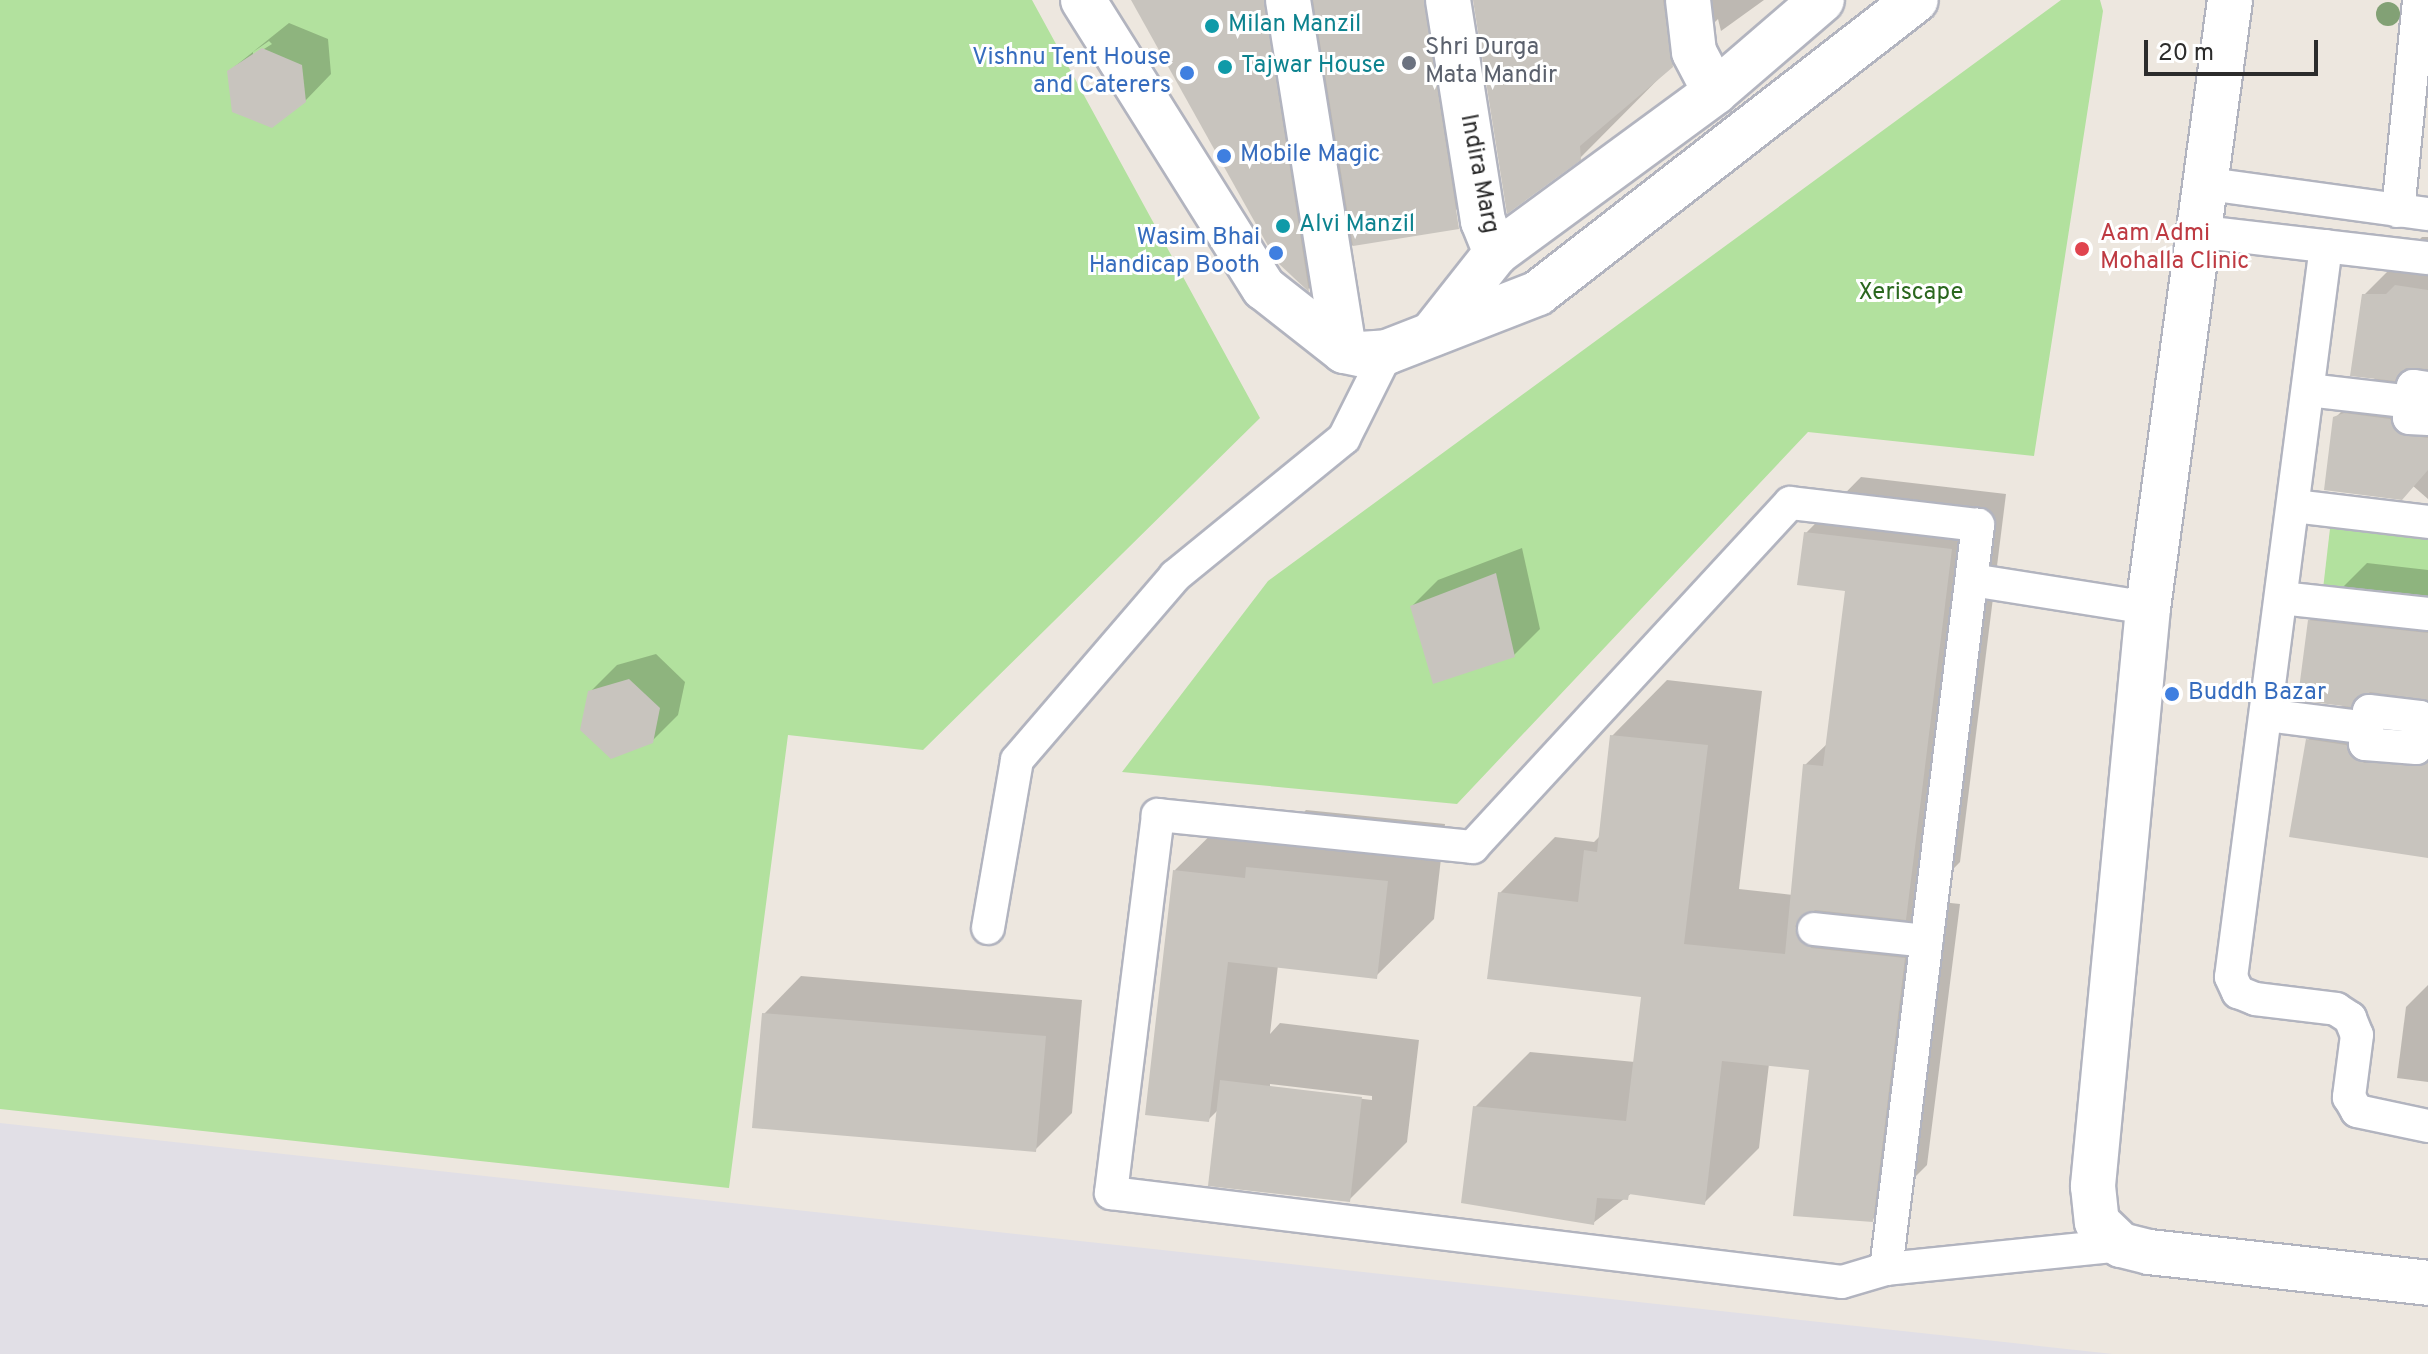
<!DOCTYPE html>
<style>
body{margin:0}
#map{position:relative;width:2428px;height:1354px;overflow:hidden;background:#ede7df;font-family:Overpass,sans-serif}
div>[style]{position:absolute}
.industrial>*{inset:0;background:#e1dfe6}
.green>*{inset:0;background:#b2e19e}
.shadow>*{inset:0;background:#0003}
.building>*{inset:0;background:#c8c4be}
.roads{filter:drop-shadow(2px 0 #b2b4bf) drop-shadow(-2px 0 #b2b4bf) drop-shadow(0 2px #b2b4bf) drop-shadow(0 -2px #b2b4bf)}
.lane>*{height:32px;margin:-16px;padding:0 16px;transform-origin:16px;border-radius:16px;background:#fff}
.street>*{height:44px;margin:-22px;padding:0 22px;transform-origin:22px;border-radius:22px;background:#fff}
.secondary>*{height:44px;margin:-22px;padding:0 22px;transform-origin:22px;border-radius:22px;background:#fff}
.trees>*{width:24px;height:24px;margin:-12px;border-radius:50%;background:#82a175}
.dots>*{width:22px;height:22px;translate:-50% -50%;box-sizing:border-box;border:4px solid #fff;border-radius:50%}
span{translate:-50% -50%;white-space:nowrap;text-align:center;line-height:1.15;-webkit-text-stroke:6px #fff;paint-order:stroke}
.culture-label{font-size:24px;color:#0d838f}
.left{translate:0 -50%;text-align:left}
.worship-label{font-size:24px;color:#5b616d}
.shop-label{font-size:24px;color:#366cbe}
.right{translate:-100% -50%;text-align:right}
.street-label{font-size:24px;color:#2c2c2c}
.health-label{font-size:24px;color:#be3a42}
.park-label{font-size:24px;color:#2a671e}
.scale{position:absolute;left:2144px;top:40px;width:174px;height:36px;box-sizing:border-box;border:4px solid #2c2c2c;border-top:0;padding-left:10px;font-size:24px;line-height:28px;white-space:nowrap;color:#2c2c2c;-webkit-text-stroke:6px #fff;paint-order:stroke}
</style>
<div id="map">
<div class="industrial">
<div style="clip-path:polygon(0 1123px,2113px 1354px,0 1354px)"></div>
</div>
<div class="green">
<div style="clip-path:polygon(0 0,1032px 0,1260px 418px,923px 750px,788px 735px,729px 1188px,0 1109px)"></div>
<div style="clip-path:polygon(2061px 0,2100px 0,2103px 11px,2034px 456px,1808px 432px,1457px 804px,1122px 772px,1268px 581px)"></div>
<div style="clip-path:polygon(2331px 520px,2428px 531px,2428px 601px,2323px 589px)"></div>
</div>
<div class="shadow">
<div style="clip-path:polygon(1133px 0,1440px 0,1486px 180px,1435px 231px,1354px 244px,1309px 289px,1279px 261px)"></div>
<div style="clip-path:polygon(1475px 0,1764px 0,1721px 31px,1718px 19px,1580px 158px)"></div>
<div style="clip-path:polygon(evenodd,289px 23px,328px 39px,331px 74px,305px 101px,229px 71px,289px 23px,269px 41px,272px 44px,253px 56px,253px 52px,269px 41px)"></div>
<div style="clip-path:polygon(2422px 237px,2428px 237px,2428px 499px,2335px 418px,2376px 377px,2364px 295px)"></div>
<div style="clip-path:polygon(1861px 477px,2006px 494px,1960px 862px,1923px 900px,1960px 904px,1927px 1165px,1872px 1220px,1811px 1068px,1769px 1064px,1759px 1148px,1704px 1203px,1633px 1192px,1593px 1223px,1475px 1107px,1530px 1052px,1635px 1062px,1643px 995px,1500px 893px,1555px 837px,1594px 842px,1600px 836px,1612px 736px,1667px 680px,1762px 691px,1739px 889px,1793px 895px,1805px 765px,1828px 743px,1847px 590px,1806px 533px)"></div>
<div style="clip-path:polygon(1522px 548px,1540px 629px,1514px 655px,1412px 606px,1438px 580px)"></div>
<div style="clip-path:polygon(2367px 563px,2428px 570px,2428px 702px,2411px 695px,2428px 707px,2428px 856px,2308px 740px,2344px 704px,2316px 689px,2309px 621px)"></div>
<div style="clip-path:polygon(656px 654px,685px 682px,678px 715px,652px 741px,590px 692px,617px 665px)"></div>
<div style="clip-path:polygon(evenodd,1306px 810px,1445px 824px,1434px 919px,1376px 976px,1278px 965px,1270px 1034px,1280px 1023px,1419px 1040px,1407px 1142px,1349px 1200px,1219px 1109px,1209px 1119px,1175px 870px,1233px 813px,1296px 820px,1306px 810px,1270px 1084px,1372px 1096px,1372px 1100px,1270px 1088px,1270px 1084px)"></div>
<div style="clip-path:polygon(801px 976px,1082px 1000px,1072px 1113px,1035px 1150px,764px 1014px)"></div>
<div style="clip-path:polygon(2428px 985px,2428px 1082px,2397px 1078px,2406px 1007px)"></div>
</div>
<div class="building">
<div style="clip-path:polygon(1131px 0,1264px 0,1309px 292px,1277px 262px)"></div>
<div style="clip-path:polygon(1313px 0,1424px 0,1459px 229px,1353px 246px)"></div>
<div style="clip-path:polygon(1473px 0,1663px 0,1673px 67px,1580px 146px,1581px 160px,1507px 214px)"></div>
<div style="clip-path:polygon(262px 48px,302px 65px,306px 102px,272px 128px,232px 112px,227px 71px)"></div>
<div style="clip-path:polygon(2395px 285px,2428px 290px,2428px 369px,2406px 368px,2395px 381px,2350px 376px,2362px 294px,2386px 294px)"></div>
<div style="clip-path:polygon(2344px 413px,2390px 419px,2399px 434px,2428px 438px,2428px 470px,2402px 500px,2324px 490px,2333px 417px)"></div>
<div style="clip-path:polygon(1804px 532px,1952px 549px,1906px 920px,1815px 910px,1795px 926px,1811px 948px,1905px 958px,1873px 1222px,1793px 1216px,1809px 1070px,1722px 1061px,1705px 1205px,1629px 1194px,1628px 1200px,1597px 1198px,1594px 1225px,1461px 1203px,1473px 1106px,1626px 1121px,1641px 997px,1487px 979px,1498px 892px,1578px 902px,1584px 850px,1597px 852px,1610px 735px,1708px 745px,1684px 944px,1785px 954px,1803px 764px,1823px 766px,1845px 591px,1797px 585px)"></div>
<div style="clip-path:polygon(1496px 573px,1515px 657px,1433px 684px,1410px 606px)"></div>
<div style="clip-path:polygon(2308px 620px,2428px 633px,2428px 700px,2370px 692px,2351px 707px,2312px 702px,2314px 690px,2299px 689px)"></div>
<div style="clip-path:polygon(629px 679px,660px 708px,653px 743px,611px 759px,580px 730px,588px 691px)"></div>
<div style="clip-path:polygon(2306px 739px,2346px 745px,2364px 763px,2428px 762px,2428px 858px,2289px 837px)"></div>
<div style="clip-path:polygon(1246px 867px,1388px 881px,1377px 979px,1228px 962px,1209px 1122px,1145px 1115px,1173px 870px,1245px 878px)"></div>
<div style="clip-path:polygon(762px 1013px,1046px 1036px,1036px 1152px,752px 1128px)"></div>
<div style="clip-path:polygon(1220px 1080px,1362px 1097px,1350px 1202px,1208px 1186px)"></div>
</div>
<div class="roads">
<div class="lane">
<div style="left:2209px;top:184px;width:221px;rotate:7.8deg"></div>
<div style="left:2398px;top:211px;width:212px;rotate:-84.3deg"></div>
<div style="left:2203px;top:232px;width:226px;rotate:6.6deg"></div>
<div style="left:2326px;top:246px;width:737px;rotate:97.4deg"></div>
<div style="left:2231px;top:977px;width:17px;rotate:65deg"></div>
<div style="left:2238px;top:992px;width:18px;rotate:22deg"></div>
<div style="left:2255px;top:999px;width:82px;rotate:7deg"></div>
<div style="left:2336px;top:1009px;width:17px;rotate:33deg"></div>
<div style="left:2350px;top:1018px;width:18px;rotate:68deg"></div>
<div style="left:2357px;top:1035px;width:63px;rotate:97.4deg"></div>
<div style="left:2349px;top:1097px;width:16px;rotate:60deg"></div>
<div style="left:2357px;top:1111px;width:73px;rotate:11.9deg"></div>
<div style="left:2428px;top:388px;width:15px;rotate:-172deg"></div>
<div style="left:2413px;top:386px;width:32px;rotate:97deg"></div>
<div style="left:2409px;top:418px;width:19px;rotate:3deg"></div>
<div style="left:2308px;top:390px;width:104px;rotate:6.6deg"></div>
<div style="left:2294px;top:506px;width:135px;rotate:6.8deg"></div>
<div style="left:1972px;top:580px;width:178px;rotate:9deg"></div>
<div style="left:2281px;top:598px;width:148px;rotate:6.2deg"></div>
<div style="left:2369px;top:711px;width:51px;rotate:6.7deg"></div>
<div style="left:2420px;top:717px;width:31px;rotate:97deg"></div>
<div style="left:2416px;top:748px;width:51px;rotate:-175.5deg"></div>
<div style="left:2365px;top:744px;width:33px;rotate:-83deg"></div>
<div style="left:2266px;top:715px;width:102px;rotate:7.3deg"></div>
<div style="left:988px;top:928px;width:170px;rotate:-80.2deg"></div>
<div style="left:1017px;top:760px;width:243px;rotate:-49.3deg"></div>
<div style="left:1175px;top:576px;width:218px;rotate:-39.2deg"></div>
<div style="left:1344px;top:438px;width:96px;rotate:-63.4deg"></div>
<div style="left:1814px;top:929px;width:113px;rotate:6.1deg"></div>
<div style="left:1886px;top:1269px;width:750px;rotate:-82.95deg"></div>
<div style="left:1978px;top:525px;width:189px;rotate:-173.3deg"></div>
<div style="left:1790px;top:503px;width:468px;rotate:132.7deg"></div>
<div style="left:1473px;top:847px;width:317px;rotate:-174.2deg"></div>
<div style="left:1158px;top:815px;width:381px;rotate:97.1deg"></div>
<div style="left:1111px;top:1193px;width:736px;rotate:6.94deg"></div>
<div style="left:1842px;top:1282px;width:46px;rotate:-16.5deg"></div>
<div style="left:1886px;top:1269px;width:236px;rotate:-5.8deg"></div>
</div>
<div class="street">
<div style="left:1288px;top:0;width:355px;rotate:80.9deg"></div>
<div style="left:1448px;top:0;width:224px;rotate:81deg"></div>
<div style="left:1483px;top:221px;width:35px;rotate:68deg"></div>
<div style="left:1688px;top:0;width:52px;rotate:83.4deg"></div>
<div style="left:1694px;top:52px;width:45px;rotate:62.3deg"></div>
</div>
<div class="secondary">
<div style="left:1083px;top:0;width:340px;rotate:57.9deg"></div>
<div style="left:1264px;top:288px;width:102px;rotate:38.2deg"></div>
<div style="left:1344px;top:351px;width:16px;rotate:11deg"></div>
<div style="left:1360px;top:354px;width:27px;rotate:-4deg"></div>
<div style="left:1387px;top:352px;width:162px;rotate:-21.3deg"></div>
<div style="left:1538px;top:293px;width:478px;rotate:-37.8deg"></div>
<div style="left:2230px;top:0;width:614px;rotate:97.68deg"></div>
<div style="left:2148px;top:608px;width:581px;rotate:95.44deg"></div>
<div style="left:2093px;top:1186px;width:36px;rotate:84deg"></div>
<div style="left:2097px;top:1222px;width:33px;rotate:44deg"></div>
<div style="left:2121px;top:1245px;width:29px;rotate:14deg"></div>
<div style="left:2149px;top:1252px;width:281px;rotate:6.3deg"></div>
<div style="left:1432px;top:334px;width:103px;rotate:-51.7deg"></div>
<div style="left:1496px;top:253px;width:272px;rotate:-36.3deg"></div>
<div style="left:1715px;top:92px;width:141px;rotate:-40.7deg"></div>
</div>
</div>
<div class="trees">
<div style="left:2388px;top:14px"></div>
</div>
<div class="dots">
<div style="left:1212px;top:26px;background:#0f9aa8"></div>
<div style="left:1409px;top:63px;background:#6b7280"></div>
<div style="left:1225px;top:67px;background:#0f9aa8"></div>
<div style="left:1187px;top:73px;background:#3f7fe0"></div>
<div style="left:1224px;top:156px;background:#3f7fe0"></div>
<div style="left:1283px;top:226px;background:#0f9aa8"></div>
<div style="left:2082px;top:249px;background:#e0444e"></div>
<div style="left:1276px;top:253px;background:#3f7fe0"></div>
<div style="left:2172px;top:694px;background:#3f7fe0"></div>
</div>
<div class="culture-label">
<span class="left" style="left:1228px;top:26px">Milan Manzil</span>
<span class="left" style="left:1241px;top:67px">Tajwar House</span>
<span class="left" style="left:1299px;top:226px">Alvi Manzil</span>
</div>
<div class="worship-label">
<span class="left" style="left:1425px;top:63px">Shri Durga<br>Mata Mandir</span>
</div>
<div class="shop-label">
<span class="right" style="left:1171px;top:73px">Vishnu Tent House<br>and Caterers</span>
<span class="left" style="left:1240px;top:156px">Mobile Magic</span>
<span class="right" style="left:1260px;top:253px">Wasim Bhai<br>Handicap Booth</span>
<span class="left" style="left:2188px;top:694px">Buddh Bazar</span>
</div>
<div class="street-label">
<span style="left:1478px;top:174px;rotate:79deg">Indira Marg</span>
</div>
<div class="health-label">
<span class="left" style="left:2100px;top:249px">Aam Admi<br>Mohalla Clinic</span>
</div>
<div class="park-label">
<span style="left:1911px;top:294px">Xeriscape</span>
</div>
<div class="scale">20 m</div>
</div>
